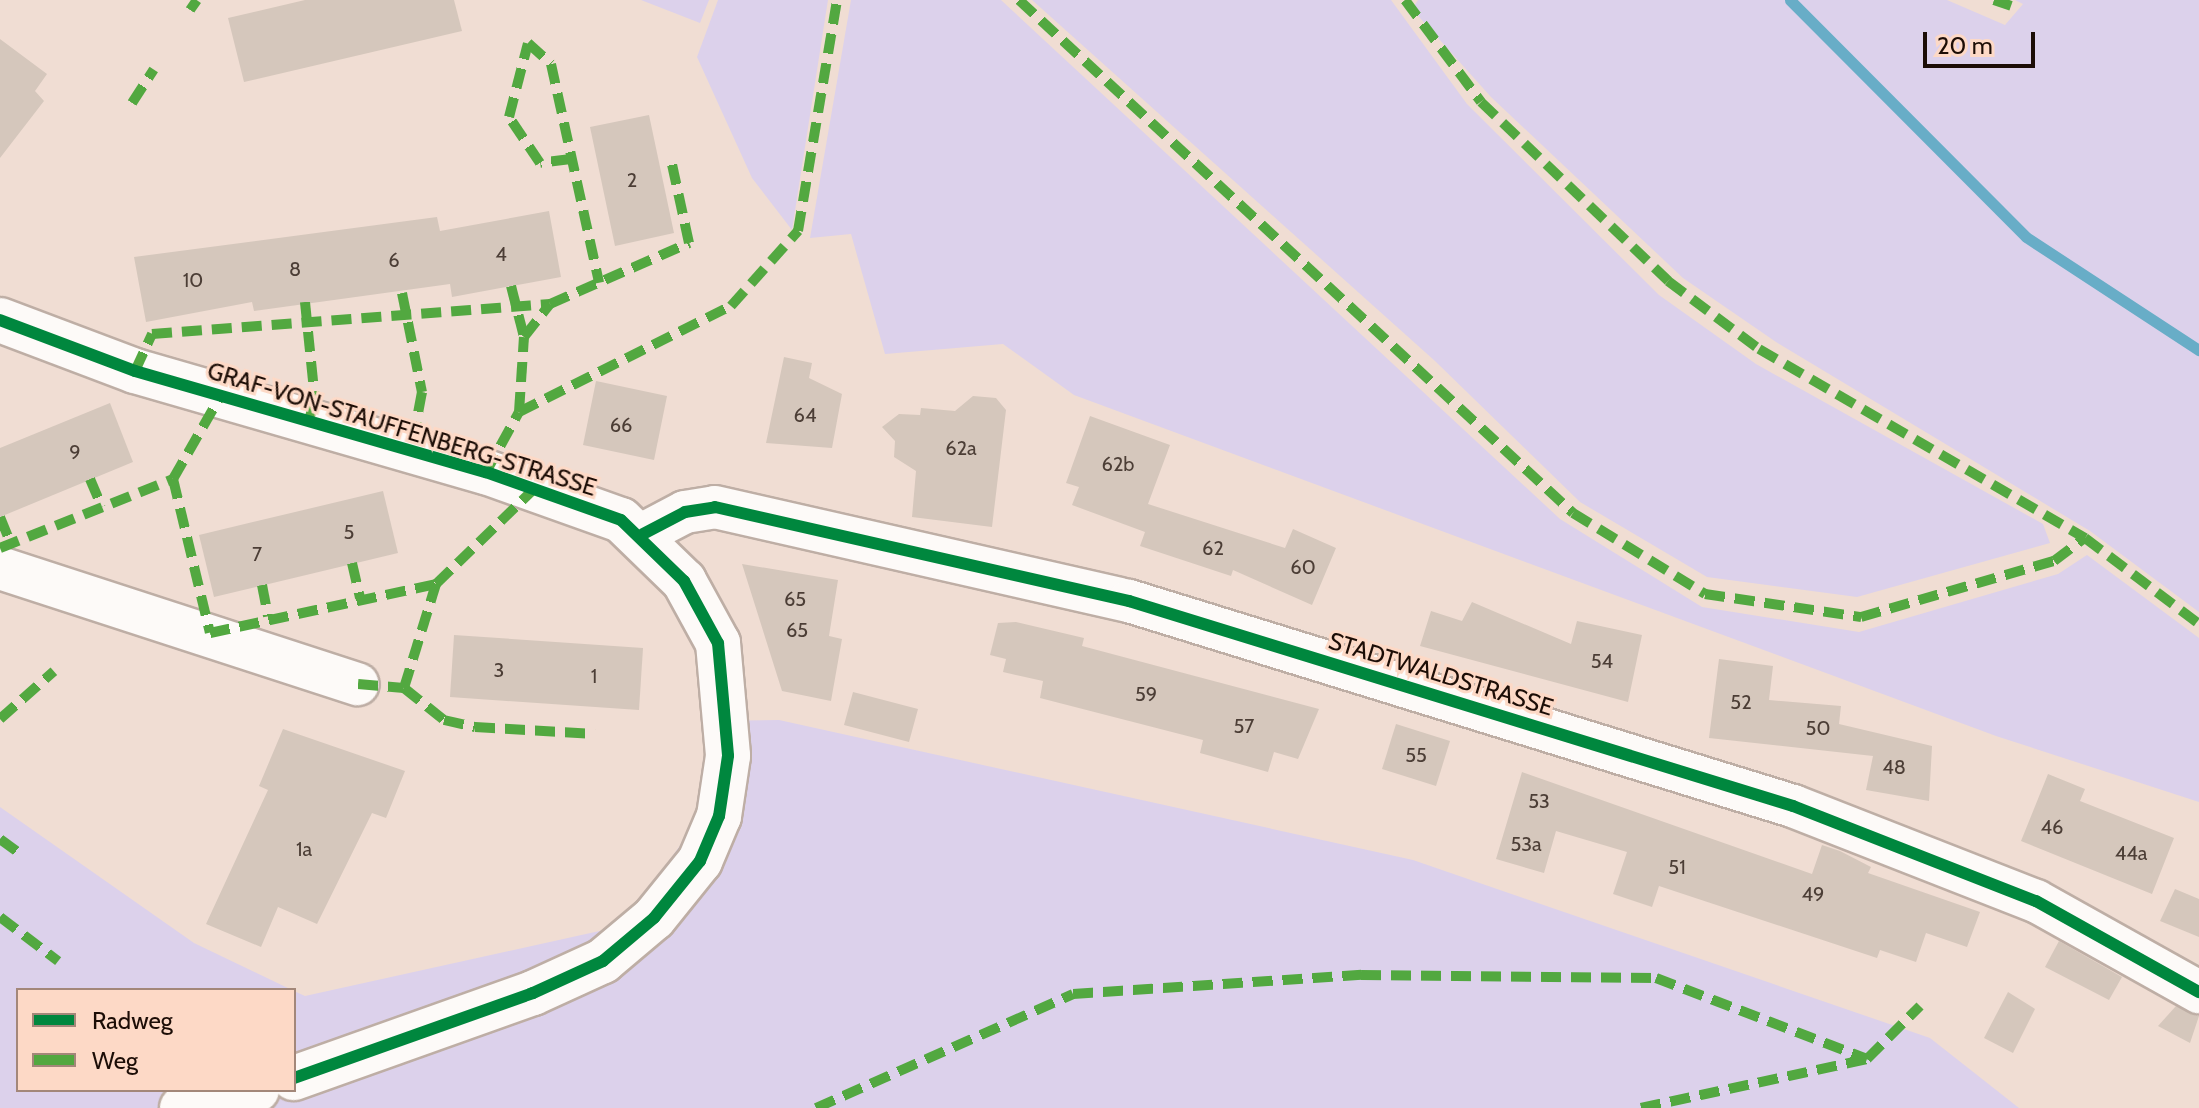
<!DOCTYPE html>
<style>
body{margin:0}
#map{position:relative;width:2199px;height:1108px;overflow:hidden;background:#f0ddd3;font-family:Cabin,sans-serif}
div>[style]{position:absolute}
.green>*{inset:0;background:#dcd1eb}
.stream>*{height:11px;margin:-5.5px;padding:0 5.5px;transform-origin:5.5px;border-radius:5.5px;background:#68adc7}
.building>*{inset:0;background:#d5c7bc}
.roads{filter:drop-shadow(2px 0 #beaea5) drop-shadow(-2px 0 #beaea5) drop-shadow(0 2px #beaea5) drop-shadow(0 -2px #beaea5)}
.street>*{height:42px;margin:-21px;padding:0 21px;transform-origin:21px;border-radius:21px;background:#fdfaf8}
.secondary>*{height:44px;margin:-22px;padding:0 22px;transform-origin:22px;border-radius:22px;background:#fdfaf8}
.quiet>*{height:10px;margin-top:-5px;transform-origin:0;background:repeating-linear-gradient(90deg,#52a840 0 20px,transparent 0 30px)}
.cycleway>*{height:12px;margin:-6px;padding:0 6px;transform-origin:6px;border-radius:6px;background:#00873e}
span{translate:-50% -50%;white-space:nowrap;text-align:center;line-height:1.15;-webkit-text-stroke:6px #fdd9c6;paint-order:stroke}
.number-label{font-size:20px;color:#4c3e36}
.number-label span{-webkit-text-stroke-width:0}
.street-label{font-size:24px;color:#1c0d06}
.legend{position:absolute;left:16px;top:988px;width:280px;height:104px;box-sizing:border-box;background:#fdd9c6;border:2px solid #a38779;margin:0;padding:10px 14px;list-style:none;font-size:24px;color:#1c0d06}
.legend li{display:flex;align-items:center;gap:16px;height:40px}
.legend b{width:40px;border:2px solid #a38779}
.scale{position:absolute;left:1923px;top:32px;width:112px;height:36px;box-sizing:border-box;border:4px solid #1c0d06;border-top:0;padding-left:10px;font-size:24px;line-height:28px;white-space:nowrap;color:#1c0d06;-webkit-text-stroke:6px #fdd9c6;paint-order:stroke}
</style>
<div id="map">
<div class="green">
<div style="clip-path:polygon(641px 0,709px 0,700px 23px)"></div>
<div style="clip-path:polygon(718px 0,828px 0,792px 230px,752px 178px,697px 57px)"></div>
<div style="clip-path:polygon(851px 0,1001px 0,1560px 519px,1702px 607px,1859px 632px,2058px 574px,2087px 555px,2199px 638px,2199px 802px,1996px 736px,1074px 395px,1003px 344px,885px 354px,851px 234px,810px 238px)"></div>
<div style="clip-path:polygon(1032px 0,1391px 0,1467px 104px,1659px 295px,1756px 364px,2043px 524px,2050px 543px,1857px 597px,1707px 577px,1580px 502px,1435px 361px)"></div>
<div style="clip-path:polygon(1418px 0,1947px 0,2005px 25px,2023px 4px,2015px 0,2199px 0,2199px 612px,2090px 531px,1776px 342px,1683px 278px,1491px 97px,1412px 9px)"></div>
<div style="clip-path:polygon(779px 720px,1413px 860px,1930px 1038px,2019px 1108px,0 1108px,0 807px,194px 943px,292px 990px,18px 990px,18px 1090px,294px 1090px,294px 991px,305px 996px,622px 926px,692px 829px,706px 784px,709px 721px)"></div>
</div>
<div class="stream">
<div style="left:1790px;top:0;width:334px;rotate:45.1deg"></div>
<div style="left:2026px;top:237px;width:207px;rotate:33.2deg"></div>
</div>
<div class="building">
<div style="clip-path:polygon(305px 0,454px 0,462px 31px,244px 82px,228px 18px)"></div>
<div style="clip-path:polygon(0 39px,47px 74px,35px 91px,44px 101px,0 158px)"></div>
<div style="clip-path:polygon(649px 115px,674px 233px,615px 246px,590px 127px)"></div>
<div style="clip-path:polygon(549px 211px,561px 277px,452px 297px,450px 284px,254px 311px,252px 302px,146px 322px,134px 257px,437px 217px,440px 231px)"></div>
<div style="clip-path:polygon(784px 357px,812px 363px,809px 378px,842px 394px,832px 448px,766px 443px)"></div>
<div style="clip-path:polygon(596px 381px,667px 396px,654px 460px,583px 445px)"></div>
<div style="clip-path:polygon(973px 396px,996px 398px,1006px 410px,992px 527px,912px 517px,916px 471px,894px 457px,895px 441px,882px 427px,899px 414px,920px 415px,921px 408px,955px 411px)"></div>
<div style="clip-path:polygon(110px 403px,133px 462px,0 517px,0 448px)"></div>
<div style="clip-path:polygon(1090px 416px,1170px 445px,1148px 504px,1285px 548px,1293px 529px,1336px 548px,1312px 605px,1233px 570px,1231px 576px,1140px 546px,1145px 532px,1072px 505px,1079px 487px,1066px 483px)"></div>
<div style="clip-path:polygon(383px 491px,398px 553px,214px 597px,199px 535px)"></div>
<div style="clip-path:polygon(742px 564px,838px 580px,829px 636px,842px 639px,831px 701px,782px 691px)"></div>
<div style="clip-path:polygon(1472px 602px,1571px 644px,1577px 621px,1642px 635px,1628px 702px,1420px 646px,1431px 611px,1462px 621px)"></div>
<div style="clip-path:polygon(1016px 622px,1084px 638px,1082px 646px,1319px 709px,1298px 759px,1274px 752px,1268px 772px,1200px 753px,1203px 740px,1040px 698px,1043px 681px,1003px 672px,1006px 659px,990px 655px,998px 623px)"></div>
<div style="clip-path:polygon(454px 635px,643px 648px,639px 710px,450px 697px)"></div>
<div style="clip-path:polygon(1719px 659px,1773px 666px,1769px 700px,1841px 706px,1839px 724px,1932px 746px,1929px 801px,1866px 790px,1873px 756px,1709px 738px)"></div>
<div style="clip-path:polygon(853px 692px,918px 709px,909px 742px,844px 725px)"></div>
<div style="clip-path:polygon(1396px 724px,1450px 741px,1436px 786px,1382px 769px)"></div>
<div style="clip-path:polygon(283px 729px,405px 771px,386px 818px,372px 813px,317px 924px,278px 907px,261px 947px,206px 924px,268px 790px,259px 786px)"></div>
<div style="clip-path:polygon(1522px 772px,1812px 874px,1822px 845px,1840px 851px,1871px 867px,1868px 873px,1980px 912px,1967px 947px,1926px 933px,1916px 962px,1880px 950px,1877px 958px,1659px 886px,1652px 907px,1613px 894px,1627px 852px,1556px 831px,1544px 873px,1496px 859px)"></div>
<div style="clip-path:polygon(2048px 774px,2085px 789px,2080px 801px,2174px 838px,2152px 894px,2021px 841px)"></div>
<div style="clip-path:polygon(2175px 889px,2199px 899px,2199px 937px,2160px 921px)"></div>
<div style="clip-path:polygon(2059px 941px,2122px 977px,2109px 1000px,2045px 967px)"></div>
<div style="clip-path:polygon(2008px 992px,2035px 1009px,2013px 1053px,1984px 1038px)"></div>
<div style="clip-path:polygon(2176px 1006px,2199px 1016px,2190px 1043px,2158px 1026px)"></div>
</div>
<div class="roads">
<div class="street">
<div style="left:643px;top:534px;width:47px;rotate:-27.6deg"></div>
<div style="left:685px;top:512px;width:30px;rotate:-9deg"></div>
<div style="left:715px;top:507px;width:425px;rotate:12.8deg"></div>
<div style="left:1129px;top:601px;width:695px;rotate:17.16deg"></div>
<div style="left:1793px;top:806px;width:261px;rotate:21.4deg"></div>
<div style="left:2036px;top:901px;width:187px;rotate:29.2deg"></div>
<div style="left:0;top:568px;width:376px;rotate:18deg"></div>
</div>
<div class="secondary">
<div style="left:0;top:320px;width:144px;rotate:20.7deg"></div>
<div style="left:135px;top:371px;width:365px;rotate:16.1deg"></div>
<div style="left:486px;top:472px;width:143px;rotate:19.6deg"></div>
<div style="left:621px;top:520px;width:88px;rotate:44.1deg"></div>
<div style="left:684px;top:581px;width:71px;rotate:61.3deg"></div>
<div style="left:718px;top:643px;width:113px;rotate:84.9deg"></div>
<div style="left:728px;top:756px;width:61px;rotate:98.5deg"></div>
<div style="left:719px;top:816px;width:49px;rotate:112.9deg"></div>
<div style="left:700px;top:861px;width:73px;rotate:128.9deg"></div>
<div style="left:654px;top:918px;width:67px;rotate:139.9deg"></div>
<div style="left:603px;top:961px;width:77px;rotate:155.4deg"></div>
<div style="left:533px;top:993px;width:254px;rotate:160.4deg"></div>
<div style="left:182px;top:1108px;width:77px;rotate:-13.5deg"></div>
</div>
</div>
<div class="quiet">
<div style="left:1019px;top:0;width:755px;rotate:42.8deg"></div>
<div style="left:1573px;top:513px;width:155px;rotate:31.5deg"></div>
<div style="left:1705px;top:594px;width:158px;rotate:8.4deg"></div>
<div style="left:1861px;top:617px;width:201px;rotate:-16.2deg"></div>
<div style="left:2054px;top:561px;width:39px;rotate:-37deg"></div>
<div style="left:1405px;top:0;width:127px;rotate:53.3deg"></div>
<div style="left:1481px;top:102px;width:259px;rotate:43.7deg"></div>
<div style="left:1668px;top:281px;width:114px;rotate:36.8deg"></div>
<div style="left:1759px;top:349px;width:377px;rotate:30.1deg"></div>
<div style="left:2085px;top:538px;width:143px;rotate:37deg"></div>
<div style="left:1994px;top:0;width:18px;rotate:19deg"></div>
<div style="left:190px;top:10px;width:12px;rotate:-55deg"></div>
<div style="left:132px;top:103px;width:40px;rotate:-57.1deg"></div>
<div style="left:571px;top:159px;width:31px;rotate:173deg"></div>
<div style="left:540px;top:163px;width:55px;rotate:-124deg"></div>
<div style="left:509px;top:117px;width:76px;rotate:-75.6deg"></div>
<div style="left:528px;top:43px;width:31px;rotate:42deg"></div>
<div style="left:551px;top:64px;width:224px;rotate:77.6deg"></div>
<div style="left:511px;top:286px;width:53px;rotate:75.7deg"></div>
<div style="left:402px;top:293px;width:101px;rotate:78.6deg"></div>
<div style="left:422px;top:392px;width:59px;rotate:100.7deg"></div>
<div style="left:305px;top:302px;width:99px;rotate:84.2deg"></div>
<div style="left:315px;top:400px;width:24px;rotate:107deg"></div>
<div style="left:135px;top:371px;width:41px;rotate:-65.3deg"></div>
<div style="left:152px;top:334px;width:399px;rotate:-4.3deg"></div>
<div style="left:550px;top:304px;width:152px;rotate:-23.7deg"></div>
<div style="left:689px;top:243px;width:85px;rotate:-102.2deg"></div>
<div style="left:519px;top:412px;width:75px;rotate:-86.2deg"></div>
<div style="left:524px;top:337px;width:42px;rotate:-51.8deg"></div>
<div style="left:486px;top:472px;width:68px;rotate:-61.2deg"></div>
<div style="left:519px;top:412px;width:237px;rotate:-26.6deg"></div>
<div style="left:731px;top:306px;width:101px;rotate:-48.2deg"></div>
<div style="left:798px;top:231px;width:234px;rotate:-80.4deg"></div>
<div style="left:90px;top:479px;width:30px;rotate:67deg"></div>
<div style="left:173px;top:479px;width:158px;rotate:76.5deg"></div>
<div style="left:210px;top:633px;width:231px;rotate:-12.2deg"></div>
<div style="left:436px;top:584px;width:138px;rotate:-44.1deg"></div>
<div style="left:0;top:517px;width:29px;rotate:68deg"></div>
<div style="left:0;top:548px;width:186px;rotate:-21.7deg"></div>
<div style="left:173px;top:479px;width:95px;rotate:-60.2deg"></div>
<div style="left:352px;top:563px;width:36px;rotate:77deg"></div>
<div style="left:262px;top:585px;width:32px;rotate:79deg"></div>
<div style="left:358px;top:684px;width:46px;rotate:5deg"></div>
<div style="left:404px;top:688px;width:109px;rotate:-72.9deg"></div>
<div style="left:404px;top:688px;width:51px;rotate:38.7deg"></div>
<div style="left:444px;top:720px;width:32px;rotate:13deg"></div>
<div style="left:475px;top:727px;width:120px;rotate:3.3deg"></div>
<div style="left:0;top:719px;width:72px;rotate:-41.6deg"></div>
<div style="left:0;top:839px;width:22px;rotate:36deg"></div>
<div style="left:0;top:917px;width:73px;rotate:37.2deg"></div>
<div style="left:816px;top:1108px;width:281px;rotate:-23.9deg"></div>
<div style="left:1073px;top:994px;width:289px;rotate:-3.8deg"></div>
<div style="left:1361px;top:975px;width:295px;rotate:0.6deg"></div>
<div style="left:1656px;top:978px;width:226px;rotate:21deg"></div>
<div style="left:1641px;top:1108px;width:231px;rotate:-12.2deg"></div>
<div style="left:1867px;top:1059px;width:75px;rotate:-45deg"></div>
</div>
<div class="cycleway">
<div style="left:0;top:320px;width:144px;rotate:20.7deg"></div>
<div style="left:135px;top:371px;width:365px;rotate:16.1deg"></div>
<div style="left:486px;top:472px;width:143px;rotate:19.6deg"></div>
<div style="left:621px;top:520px;width:88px;rotate:44.1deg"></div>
<div style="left:684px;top:581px;width:71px;rotate:61.3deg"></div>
<div style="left:718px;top:643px;width:113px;rotate:84.9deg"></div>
<div style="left:728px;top:756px;width:61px;rotate:98.5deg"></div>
<div style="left:719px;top:816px;width:49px;rotate:112.9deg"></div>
<div style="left:700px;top:861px;width:73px;rotate:128.9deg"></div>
<div style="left:654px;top:918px;width:67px;rotate:139.9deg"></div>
<div style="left:603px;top:961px;width:77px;rotate:155.4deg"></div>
<div style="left:533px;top:993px;width:254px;rotate:160.4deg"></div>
<div style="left:643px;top:534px;width:47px;rotate:-27.6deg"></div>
<div style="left:685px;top:512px;width:30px;rotate:-9deg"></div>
<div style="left:715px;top:507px;width:425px;rotate:12.8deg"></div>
<div style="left:1129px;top:601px;width:695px;rotate:17.16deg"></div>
<div style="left:1793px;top:806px;width:261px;rotate:21.4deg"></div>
<div style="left:2036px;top:901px;width:187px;rotate:29.2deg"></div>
</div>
<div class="number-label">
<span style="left:632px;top:180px">2</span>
<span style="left:501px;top:254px">4</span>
<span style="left:394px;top:260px">6</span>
<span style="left:295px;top:269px">8</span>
<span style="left:193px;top:280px">10</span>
<span style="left:805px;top:415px">64</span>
<span style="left:621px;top:425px">66</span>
<span style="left:961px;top:448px">62a</span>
<span style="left:75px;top:452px">9</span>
<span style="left:1118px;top:464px">62b</span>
<span style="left:349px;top:532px">5</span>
<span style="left:1213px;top:548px">62</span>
<span style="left:257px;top:554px">7</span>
<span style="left:1303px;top:567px">60</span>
<span style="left:795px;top:599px">65</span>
<span style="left:797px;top:630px">65</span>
<span style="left:1602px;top:661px">54</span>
<span style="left:499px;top:670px">3</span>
<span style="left:594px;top:676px">1</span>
<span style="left:1146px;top:694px">59</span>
<span style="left:1741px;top:702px">52</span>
<span style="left:1244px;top:726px">57</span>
<span style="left:1818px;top:728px">50</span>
<span style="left:1416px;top:755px">55</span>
<span style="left:1894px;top:767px">48</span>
<span style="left:1539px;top:801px">53</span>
<span style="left:2052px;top:827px">46</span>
<span style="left:1526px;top:844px">53a</span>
<span style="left:304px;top:849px">1a</span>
<span style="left:2131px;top:853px">44a</span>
<span style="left:1677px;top:867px">51</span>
<span style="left:1813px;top:894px">49</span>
</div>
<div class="street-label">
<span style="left:402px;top:429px;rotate:17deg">GRAF-VON-STAUFFENBERG-STRASSE</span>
<span style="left:1441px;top:674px;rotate:17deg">STADTWALDSTRASSE</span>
</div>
<ul class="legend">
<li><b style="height:10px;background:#00873e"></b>Radweg</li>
<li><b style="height:10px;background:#52a840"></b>Weg</li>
</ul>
<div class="scale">20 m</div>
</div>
